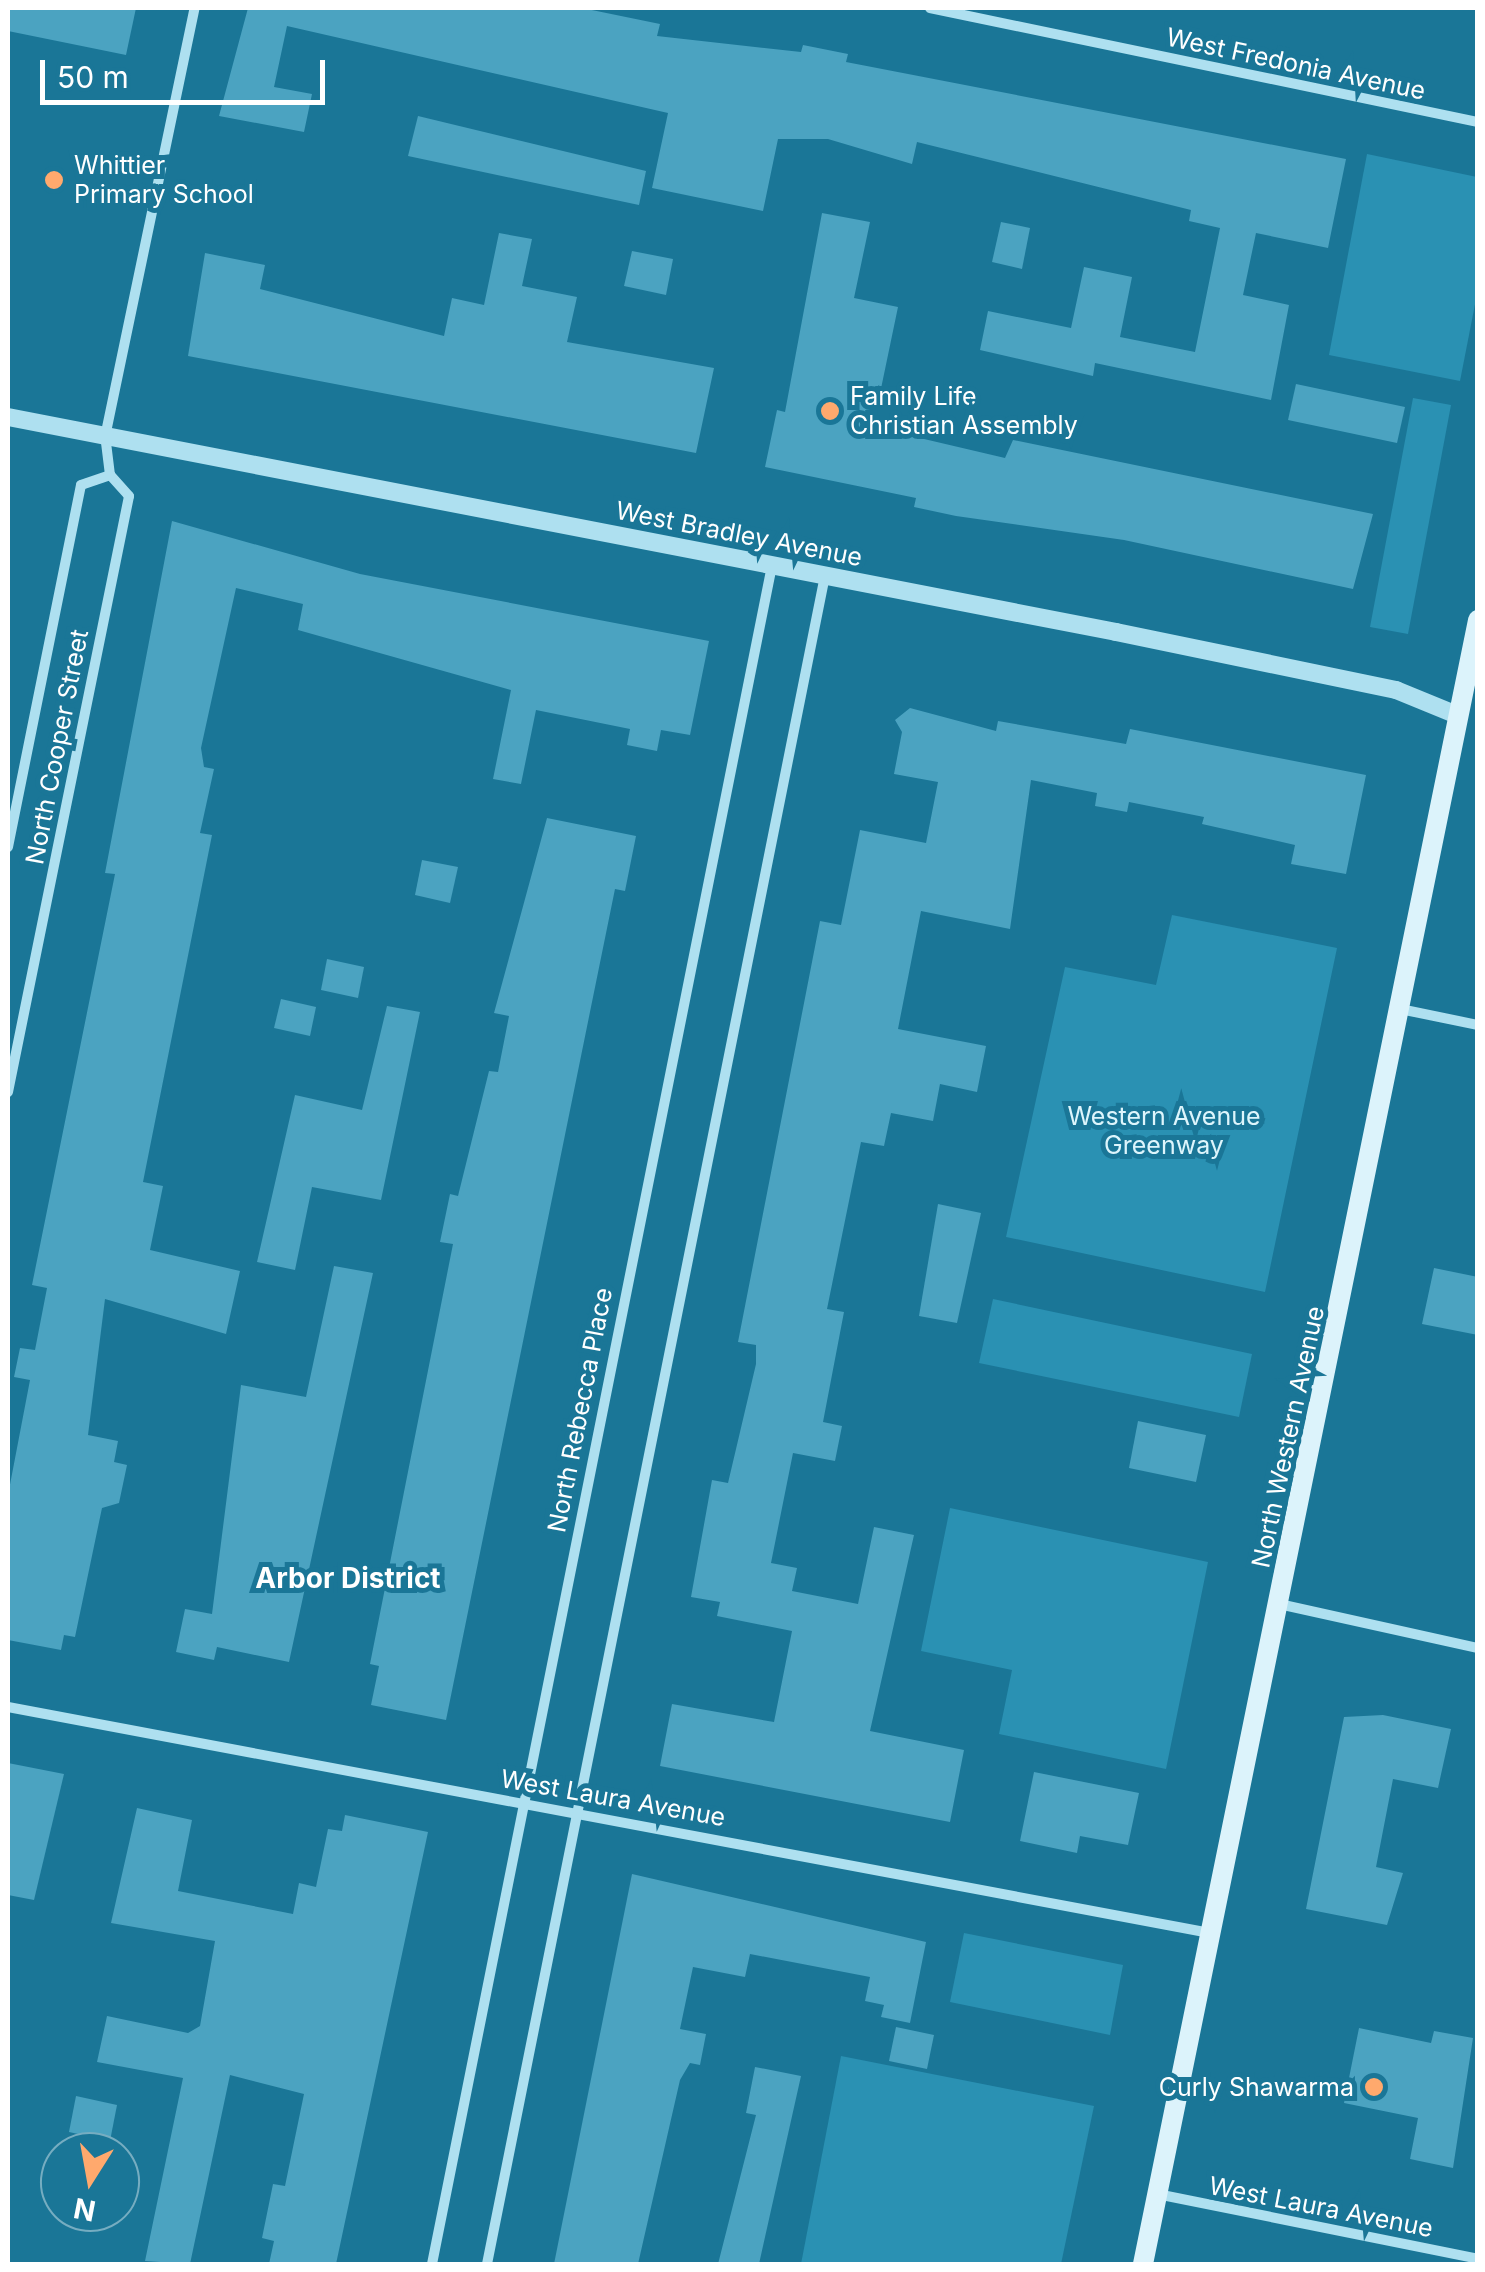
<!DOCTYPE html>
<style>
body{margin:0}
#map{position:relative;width:1485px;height:2272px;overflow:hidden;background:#1a7697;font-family:Inter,sans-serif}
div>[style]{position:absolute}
.green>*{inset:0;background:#2a91b3}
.building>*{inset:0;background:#4ba3c1}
.minor>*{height:10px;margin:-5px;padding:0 5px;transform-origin:5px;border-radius:5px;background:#aee0f0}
.tertiary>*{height:18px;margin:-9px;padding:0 9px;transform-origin:9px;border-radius:9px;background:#aee0f0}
.secondary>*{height:20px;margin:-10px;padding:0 10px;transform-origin:10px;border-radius:10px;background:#dcf3fb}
.dots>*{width:28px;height:28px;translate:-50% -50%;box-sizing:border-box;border:5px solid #1a7697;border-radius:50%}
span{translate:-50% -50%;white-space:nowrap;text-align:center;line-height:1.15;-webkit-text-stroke:10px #1a7697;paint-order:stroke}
.street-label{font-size:25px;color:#fff}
.poi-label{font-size:25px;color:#fff}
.left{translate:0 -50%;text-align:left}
.right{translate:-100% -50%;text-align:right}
.park-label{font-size:25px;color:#ddf5fc}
.neighbourhood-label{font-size:28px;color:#fff;font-weight:700}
.frame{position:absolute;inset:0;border:10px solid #fff;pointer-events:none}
.north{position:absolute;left:40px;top:2132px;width:100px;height:100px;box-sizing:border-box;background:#1a7697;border:2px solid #76adc1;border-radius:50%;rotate:191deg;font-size:28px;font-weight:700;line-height:40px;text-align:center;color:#fff}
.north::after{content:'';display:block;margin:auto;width:35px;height:45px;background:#ffa96d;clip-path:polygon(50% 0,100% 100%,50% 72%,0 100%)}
.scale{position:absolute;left:40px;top:60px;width:285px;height:45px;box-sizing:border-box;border:5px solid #fff;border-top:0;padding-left:12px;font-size:30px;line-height:35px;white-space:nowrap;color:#fff;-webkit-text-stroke:8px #1a7697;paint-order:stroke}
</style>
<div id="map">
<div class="green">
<div style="clip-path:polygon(1367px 154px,1477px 177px,1477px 294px,1460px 381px,1329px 355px)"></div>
<div style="clip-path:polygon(1413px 398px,1451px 405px,1408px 634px,1370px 627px)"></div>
<div style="clip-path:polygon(1172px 915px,1337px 948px,1265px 1292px,1006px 1237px,1065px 967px,1156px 985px)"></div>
<div style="clip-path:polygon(993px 1299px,1252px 1354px,1239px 1417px,979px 1363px)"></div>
<div style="clip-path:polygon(950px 1508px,1208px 1562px,1166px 1769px,999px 1734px,1012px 1670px,921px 1651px)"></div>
<div style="clip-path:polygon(964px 1933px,1123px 1965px,1110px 2035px,950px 2002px)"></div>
<div style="clip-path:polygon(841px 2056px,1094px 2106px,1061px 2264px,801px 2264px)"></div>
</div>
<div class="building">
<div style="clip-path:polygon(8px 8px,136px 8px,126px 55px,8px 31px)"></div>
<div style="clip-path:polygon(248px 8px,582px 8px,660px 24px,657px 36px,801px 52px,803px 45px,848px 54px,846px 62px,1346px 159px,1328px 248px,1256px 233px,1243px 295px,1289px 305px,1271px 400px,1095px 363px,1093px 376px,980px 350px,988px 311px,1071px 328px,1084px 267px,1132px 277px,1120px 337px,1195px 352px,1220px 228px,1189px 221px,1191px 210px,917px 142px,912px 164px,828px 139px,778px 139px,763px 211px,652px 188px,668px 113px,287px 26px,274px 87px,312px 94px,304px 132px,219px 116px)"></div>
<div style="clip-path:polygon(418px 116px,646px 171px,639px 205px,408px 156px)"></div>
<div style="clip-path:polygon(822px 213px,870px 222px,854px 298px,898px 307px,873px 427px,1005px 458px,1013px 440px,1373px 514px,1353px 589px,1124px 540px,956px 516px,914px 507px,916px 498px,765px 467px,777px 410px,785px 412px)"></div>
<div style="clip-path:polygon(1001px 222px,1030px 228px,1022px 269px,992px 262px)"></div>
<div style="clip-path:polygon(499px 233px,532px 239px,522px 286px,577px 297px,567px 342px,714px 368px,696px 453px,188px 356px,205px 253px,265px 265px,260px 289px,444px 336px,452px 298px,484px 305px)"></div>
<div style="clip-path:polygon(632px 251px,673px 259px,666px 295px,624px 286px)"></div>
<div style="clip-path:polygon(1296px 384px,1405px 407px,1397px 443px,1288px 420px)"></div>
<div style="clip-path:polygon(172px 521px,360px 574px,709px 641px,690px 735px,661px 730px,657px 751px,627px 745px,630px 729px,536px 710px,521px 784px,493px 779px,511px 690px,298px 630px,303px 604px,236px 588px,201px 748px,204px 767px,214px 769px,200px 833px,212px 835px,143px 1182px,163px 1186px,150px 1250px,240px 1271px,226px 1334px,105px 1299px,88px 1435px,118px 1441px,114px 1462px,127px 1465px,119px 1503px,102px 1508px,75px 1637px,64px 1635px,61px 1650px,8px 1640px,8px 1495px,30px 1380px,14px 1377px,20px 1348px,35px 1350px,47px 1288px,32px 1285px,115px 874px,105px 873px)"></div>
<div style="clip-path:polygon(910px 708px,996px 731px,998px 721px,1126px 744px,1130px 729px,1366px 775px,1346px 874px,1291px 864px,1295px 845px,1202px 824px,1204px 817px,1129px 802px,1127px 812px,1095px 806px,1097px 793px,1031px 780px,1010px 929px,921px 911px,898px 1029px,986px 1046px,977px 1092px,940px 1084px,933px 1121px,891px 1113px,884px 1146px,861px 1142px,827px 1309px,844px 1312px,823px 1422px,842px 1426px,835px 1461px,793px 1453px,771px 1563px,797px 1568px,792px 1591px,858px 1604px,874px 1527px,914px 1535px,870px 1731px,964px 1750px,950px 1822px,660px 1766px,672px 1704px,774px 1722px,792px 1631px,717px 1616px,720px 1602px,691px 1597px,712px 1480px,728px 1483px,756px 1364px,756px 1345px,738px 1342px,820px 921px,841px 925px,860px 830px,926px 843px,938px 782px,894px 774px,902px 732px,895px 720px)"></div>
<div style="clip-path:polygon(547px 818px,636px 836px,625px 891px,615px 889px,446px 1720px,371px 1705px,379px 1666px,370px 1664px,453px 1244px,440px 1242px,450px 1194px,458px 1196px,489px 1071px,498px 1072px,509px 1016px,494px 1013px)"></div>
<div style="clip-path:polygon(422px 860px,458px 867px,450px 903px,415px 895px)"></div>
<div style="clip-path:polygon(327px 959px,364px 967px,358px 998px,321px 990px)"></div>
<div style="clip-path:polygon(281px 999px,316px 1007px,310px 1036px,274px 1028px)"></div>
<div style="clip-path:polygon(387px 1006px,420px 1012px,381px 1200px,312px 1187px,295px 1270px,257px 1262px,295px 1095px,362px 1110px)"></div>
<div style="clip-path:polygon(938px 1204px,981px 1213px,957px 1323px,919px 1316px)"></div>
<div style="clip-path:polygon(334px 1266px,373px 1273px,289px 1662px,217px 1647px,214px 1660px,176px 1652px,185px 1609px,212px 1614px,241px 1385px,306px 1397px)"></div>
<div style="clip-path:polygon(1434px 1268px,1478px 1277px,1478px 1335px,1422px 1324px)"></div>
<div style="clip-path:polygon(1138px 1421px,1206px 1435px,1196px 1482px,1129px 1468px)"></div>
<div style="clip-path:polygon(1383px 1715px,1451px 1729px,1438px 1788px,1393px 1779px,1376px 1867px,1403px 1873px,1387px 1925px,1306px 1909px,1344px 1717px)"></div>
<div style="clip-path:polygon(8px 1763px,64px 1774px,34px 1900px,8px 1895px)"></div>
<div style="clip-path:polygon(1034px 1772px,1139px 1793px,1128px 1845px,1080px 1836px,1077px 1853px,1020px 1841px)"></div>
<div style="clip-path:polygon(137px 1808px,192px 1820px,178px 1891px,293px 1914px,299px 1883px,316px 1887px,328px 1829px,342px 1831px,345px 1815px,428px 1832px,336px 2264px,269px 2264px,274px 2241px,262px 2238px,273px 2184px,285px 2186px,304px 2094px,230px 2075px,190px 2264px,145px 2261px,183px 2078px,97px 2062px,107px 2016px,188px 2033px,200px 2026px,215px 1941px,111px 1923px)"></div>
<div style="clip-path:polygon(632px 1874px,926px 1942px,910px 2023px,881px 2017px,884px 2005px,865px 2001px,870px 1977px,750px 1954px,745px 1977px,693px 1967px,680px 2029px,706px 2034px,700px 2065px,690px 2063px,680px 2080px,638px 2264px,554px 2264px)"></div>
<div style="clip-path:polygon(896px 2027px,934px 2035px,927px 2069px,889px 2061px)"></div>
<div style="clip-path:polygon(1359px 2028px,1431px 2043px,1434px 2031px,1473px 2038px,1453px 2168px,1410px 2159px,1418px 2118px,1344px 2103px)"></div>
<div style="clip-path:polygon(755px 2067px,801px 2076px,759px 2264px,718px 2264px,756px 2115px,746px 2113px)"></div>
<div style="clip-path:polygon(76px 2096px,117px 2105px,110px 2141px,69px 2132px)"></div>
</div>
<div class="minor">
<div style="left:930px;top:8px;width:560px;rotate:11.75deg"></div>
<div style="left:8px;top:847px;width:369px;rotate:-78.6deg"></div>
<div style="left:81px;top:485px;width:31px;rotate:-19deg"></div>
<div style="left:1400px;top:1009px;width:80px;rotate:11.6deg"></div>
<div style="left:8px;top:1092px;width:608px;rotate:-78.52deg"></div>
<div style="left:129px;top:496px;width:28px;rotate:-132deg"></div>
<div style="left:110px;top:475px;width:38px;rotate:-97deg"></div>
<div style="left:105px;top:437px;width:438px;rotate:-78.2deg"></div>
<div style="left:1279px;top:1604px;width:204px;rotate:12.5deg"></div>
<div style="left:8px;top:1707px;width:1223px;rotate:10.65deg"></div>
<div style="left:1157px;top:2194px;width:328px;rotate:11.4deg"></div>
<div style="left:432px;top:2264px;width:1733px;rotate:-78.68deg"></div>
<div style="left:487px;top:2264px;width:1722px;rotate:-78.68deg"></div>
</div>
<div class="tertiary">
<div style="left:8px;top:417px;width:1129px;rotate:10.98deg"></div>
<div style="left:1116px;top:632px;width:286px;rotate:11.7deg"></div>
<div style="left:1396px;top:690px;width:66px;rotate:22.3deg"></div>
</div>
<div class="secondary">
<div style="left:1143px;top:2264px;width:1678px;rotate:-78.48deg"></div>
</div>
<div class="dots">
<div style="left:54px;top:180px;background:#ffa96d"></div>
<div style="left:830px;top:411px;background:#ffa96d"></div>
<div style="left:1374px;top:2087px;background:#ffa96d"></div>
</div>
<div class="street-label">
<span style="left:1296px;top:64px;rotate:12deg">West Fredonia Avenue</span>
<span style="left:739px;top:534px;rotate:11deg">West Bradley Avenue</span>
<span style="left:57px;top:747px;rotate:-79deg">North Cooper Street</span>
<span style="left:580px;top:1410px;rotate:-79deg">North Rebecca Place</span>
<span style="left:1288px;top:1437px;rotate:-78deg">North Western Avenue</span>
<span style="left:613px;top:1798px;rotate:10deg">West Laura Avenue</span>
<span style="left:1321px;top:2207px;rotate:11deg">West Laura Avenue</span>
</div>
<div class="poi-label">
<span class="left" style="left:74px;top:180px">Whittier<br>Primary School</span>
<span class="left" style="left:850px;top:411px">Family Life<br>Christian Assembly</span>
<span class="right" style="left:1354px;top:2087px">Curly Shawarma</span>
</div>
<div class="park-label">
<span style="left:1164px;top:1131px">Western Avenue<br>Greenway</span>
</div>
<div class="neighbourhood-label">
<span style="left:348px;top:1578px">Arbor District</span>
</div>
<div class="frame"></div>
<div class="north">N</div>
<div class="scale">50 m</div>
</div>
